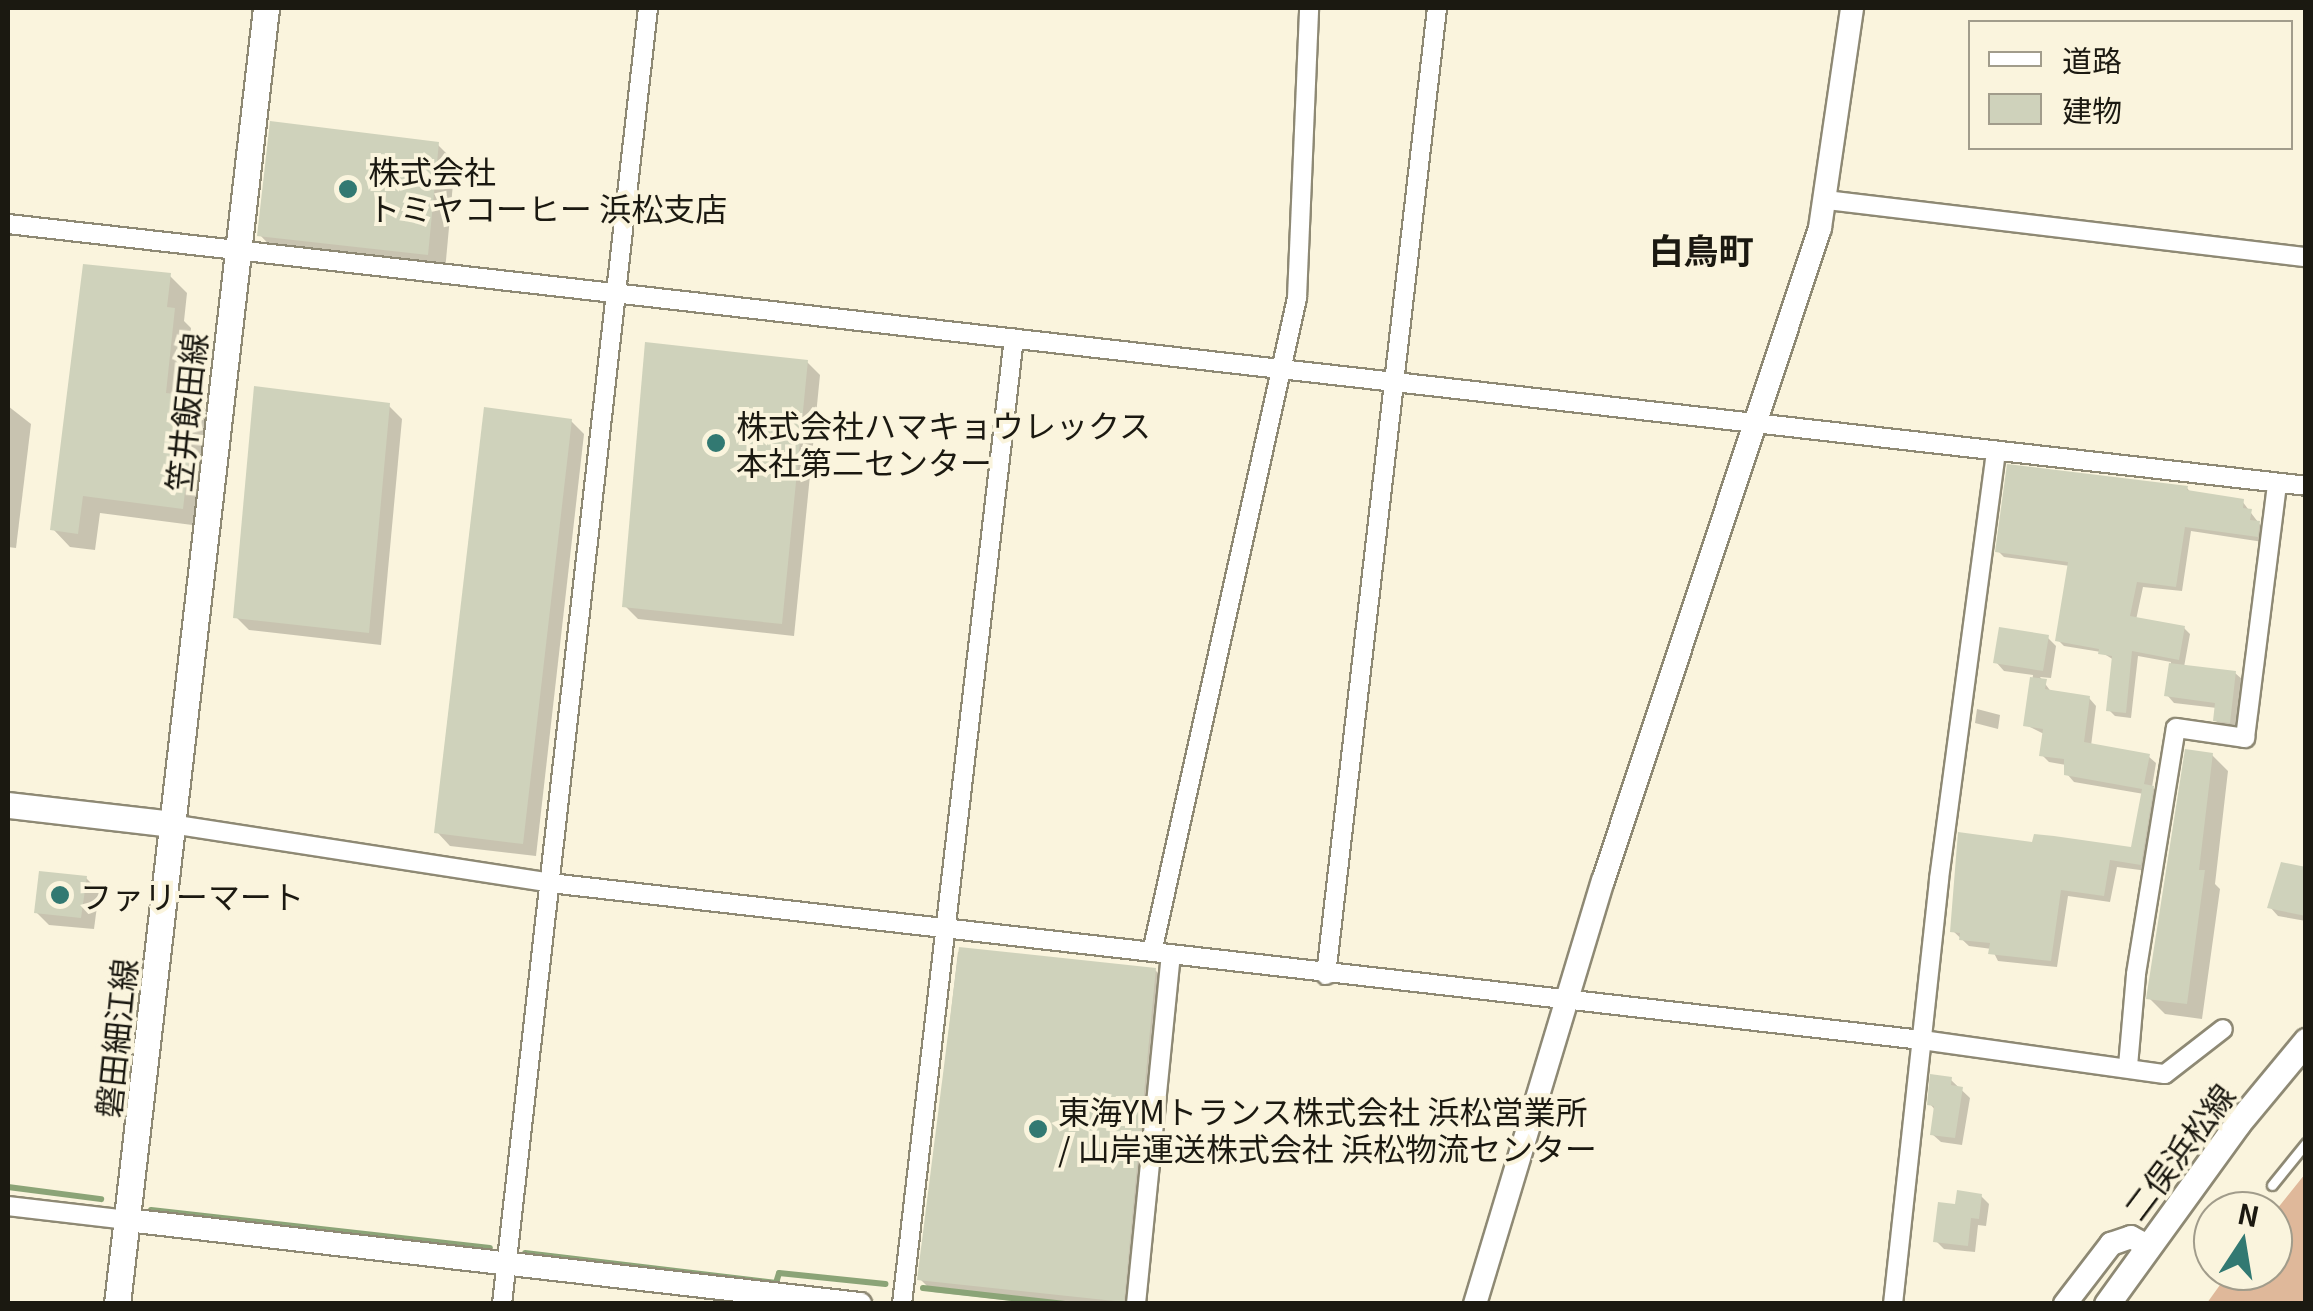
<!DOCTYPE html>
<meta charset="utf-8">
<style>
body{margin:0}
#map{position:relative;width:2313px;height:1311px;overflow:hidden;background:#faf4dd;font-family:Georgia,"Noto Sans JP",serif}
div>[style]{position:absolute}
.green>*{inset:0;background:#dfb89a}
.shadow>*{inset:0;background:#0003}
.stream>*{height:6px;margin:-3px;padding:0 3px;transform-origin:3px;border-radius:3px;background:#8ba477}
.building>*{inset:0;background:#cfd2bb}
.roads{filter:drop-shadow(2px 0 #8e8974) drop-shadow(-2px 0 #8e8974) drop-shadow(0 2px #8e8974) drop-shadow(0 -2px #8e8974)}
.service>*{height:9px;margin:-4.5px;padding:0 4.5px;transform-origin:4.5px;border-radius:4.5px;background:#fff}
.minor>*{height:18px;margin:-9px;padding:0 9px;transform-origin:9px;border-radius:9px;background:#fff}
.tertiary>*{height:22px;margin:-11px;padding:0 11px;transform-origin:11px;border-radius:11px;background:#fff}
.secondary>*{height:25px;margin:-12.5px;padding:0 12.5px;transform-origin:12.5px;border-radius:12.5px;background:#fff}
.dots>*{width:28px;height:28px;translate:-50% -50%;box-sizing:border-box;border:5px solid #faf4dd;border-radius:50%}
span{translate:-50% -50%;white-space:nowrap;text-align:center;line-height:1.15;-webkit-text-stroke:8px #faf4dd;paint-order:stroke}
.poi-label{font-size:32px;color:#1b1911}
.left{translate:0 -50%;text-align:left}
.street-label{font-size:32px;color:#1b1911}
.neighbourhood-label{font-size:35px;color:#1b1911;font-weight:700}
.frame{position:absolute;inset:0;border:10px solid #1b1911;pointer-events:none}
.legend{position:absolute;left:1968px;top:20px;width:325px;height:130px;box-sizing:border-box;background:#faf4dd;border:2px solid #a19c8b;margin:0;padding:12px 18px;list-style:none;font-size:30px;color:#1b1911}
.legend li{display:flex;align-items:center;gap:20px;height:50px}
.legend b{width:50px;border:2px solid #a19c8b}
.north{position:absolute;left:2193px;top:1191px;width:100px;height:100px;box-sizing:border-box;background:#faf4dd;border:2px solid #a19c8b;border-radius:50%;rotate:12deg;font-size:28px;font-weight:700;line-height:40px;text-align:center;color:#1b1911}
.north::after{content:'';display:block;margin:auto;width:35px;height:45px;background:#327972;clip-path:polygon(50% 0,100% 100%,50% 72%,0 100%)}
</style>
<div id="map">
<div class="green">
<div style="clip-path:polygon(2305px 1174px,2305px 1303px,2207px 1303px,2230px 1271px,2273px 1271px,2273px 1214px)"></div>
</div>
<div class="shadow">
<div style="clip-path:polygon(438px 145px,455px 162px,445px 271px,277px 253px,260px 235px)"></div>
<div style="clip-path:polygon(170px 276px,187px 293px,184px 321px,191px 328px,184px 397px,195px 399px,213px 416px,200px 526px,100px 513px,95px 550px,70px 547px,53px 529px)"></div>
<div style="clip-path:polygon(807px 362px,820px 375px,794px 636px,638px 619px,625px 606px)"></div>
<div style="clip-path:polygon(8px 406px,31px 424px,16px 548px,8px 547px)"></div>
<div style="clip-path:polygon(389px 406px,402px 419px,381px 645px,249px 630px,236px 617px)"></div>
<div style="clip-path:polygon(571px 421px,584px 434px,536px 856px,450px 846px,437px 832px)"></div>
<div style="clip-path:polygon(2187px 488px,2192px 494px,2242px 501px,2264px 530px,2263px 542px,2191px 531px,2182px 591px,2143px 587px,2136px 620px,2184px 628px,2190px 634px,2184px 667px,2235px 673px,2243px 680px,2237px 729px,2223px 727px,2215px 720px,2217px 708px,2174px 703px,2167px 695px,2171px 662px,2138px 656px,2131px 718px,2115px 716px,2109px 710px,2114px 660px,2101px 652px,2064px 646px,2058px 640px,2070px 566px,2004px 557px,1998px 551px)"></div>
<div style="clip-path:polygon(2048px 638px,2056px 646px,2051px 678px,2040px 677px,2052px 693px,2089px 698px,2096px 706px,2091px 746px,2148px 756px,2156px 763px,2152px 787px,2160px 795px,2148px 871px,2117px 867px,2110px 902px,2068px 896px,2057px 967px,1998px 961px,1992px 949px,1969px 946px,1953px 931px,2034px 845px,2133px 850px,2144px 794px,2074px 782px,2067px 774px,2066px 765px,2049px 762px,2042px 755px,2044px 734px,2026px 725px,2033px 675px,2004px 671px,1996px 662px)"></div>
<div style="clip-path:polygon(1977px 709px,2000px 715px,1998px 729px,1975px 723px)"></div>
<div style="clip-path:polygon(2212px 755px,2228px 771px,2215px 884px,2220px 889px,2202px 1019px,2165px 1014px,2149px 998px)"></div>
<div style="clip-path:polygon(2306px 870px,2306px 921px,2278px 916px,2270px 907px)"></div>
<div style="clip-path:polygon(86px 878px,99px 891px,94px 929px,49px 925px,36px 912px)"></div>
<div style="clip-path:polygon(958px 952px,1155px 970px,1168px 983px,1137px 1304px,1039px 1304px,933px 1292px,920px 1279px)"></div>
<div style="clip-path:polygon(1951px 1080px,1970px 1098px,1962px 1145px,1941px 1142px,1932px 1134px,1936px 1111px,1930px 1104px)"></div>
<div style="clip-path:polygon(1981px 1196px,1989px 1204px,1986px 1226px,1978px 1225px,1975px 1252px,1944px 1249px,1936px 1241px,1957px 1207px)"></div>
</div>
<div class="stream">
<div style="left:8px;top:1187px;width:94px;rotate:7.4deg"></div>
<div style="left:151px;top:1210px;width:341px;rotate:6.4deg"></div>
<div style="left:525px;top:1253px;width:253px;rotate:6.8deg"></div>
<div style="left:776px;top:1283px;width:10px;rotate:-73deg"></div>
<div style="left:779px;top:1273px;width:107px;rotate:5.9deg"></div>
<div style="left:923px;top:1288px;width:143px;rotate:6.4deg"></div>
</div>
<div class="building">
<div style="clip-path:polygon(270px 121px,439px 142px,428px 255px,257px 236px)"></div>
<div style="clip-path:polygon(83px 264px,171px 273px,167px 307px,175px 308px,166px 393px,196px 396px,183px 509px,83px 496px,78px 534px,50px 530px)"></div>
<div style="clip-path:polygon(645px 342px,808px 360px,782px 624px,622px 607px)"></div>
<div style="clip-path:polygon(254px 386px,390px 403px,369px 633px,233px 618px)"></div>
<div style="clip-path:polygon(484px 407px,572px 419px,523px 844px,434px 833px)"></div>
<div style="clip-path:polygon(2007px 464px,2188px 486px,2187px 490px,2244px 499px,2243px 508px,2252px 509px,2250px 520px,2260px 521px,2258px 537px,2185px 527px,2176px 587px,2137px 582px,2130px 616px,2185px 626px,2179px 660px,2132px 651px,2126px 713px,2106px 711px,2112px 656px,2098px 654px,2099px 649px,2055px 641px,2068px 562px,1995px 552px)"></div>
<div style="clip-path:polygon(1999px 627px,2049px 635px,2043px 671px,1993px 663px)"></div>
<div style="clip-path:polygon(2169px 663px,2236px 671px,2230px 723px,2213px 721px,2215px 703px,2164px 696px)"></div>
<div style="clip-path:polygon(2030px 677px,2047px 679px,2045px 689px,2090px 696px,2084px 742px,2150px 754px,2144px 784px,2154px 786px,2141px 865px,2110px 860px,2104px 896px,2061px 890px,2051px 961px,1988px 954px,1990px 943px,1959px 940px,1960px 933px,1950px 932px,1958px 832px,2032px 842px,2034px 834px,2054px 836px,2131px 847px,2142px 789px,2064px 775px,2064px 759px,2039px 756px,2043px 729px,2023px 726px)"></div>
<div style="clip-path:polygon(2185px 749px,2213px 753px,2199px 870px,2205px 870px,2187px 1004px,2146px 999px)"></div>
<div style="clip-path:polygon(2281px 862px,2306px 867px,2306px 916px,2267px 908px)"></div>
<div style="clip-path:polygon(39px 871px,87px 876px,81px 918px,34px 913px)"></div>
<div style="clip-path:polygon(959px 947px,1156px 968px,1124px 1302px,917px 1280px)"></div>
<div style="clip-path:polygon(1930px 1074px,1952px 1077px,1951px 1085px,1963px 1087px,1955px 1138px,1930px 1135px,1934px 1106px,1927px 1105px)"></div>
<div style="clip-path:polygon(1957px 1190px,1982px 1194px,1979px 1219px,1971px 1218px,1968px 1246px,1933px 1242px,1938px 1202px,1955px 1204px)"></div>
</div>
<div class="roads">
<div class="service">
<div style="left:2272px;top:1185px;width:54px;rotate:-51deg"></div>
</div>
<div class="minor">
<div style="left:1826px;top:200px;width:483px;rotate:6.8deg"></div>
<div style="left:8px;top:224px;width:2313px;rotate:6.5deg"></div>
<div style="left:171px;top:824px;width:384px;rotate:8.8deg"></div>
<div style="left:550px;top:883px;width:1381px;rotate:6.53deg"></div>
<div style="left:1922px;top:1040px;width:245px;rotate:8deg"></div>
<div style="left:2165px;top:1074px;width:73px;rotate:-37.8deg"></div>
<div style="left:1152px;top:952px;width:670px;rotate:-77.5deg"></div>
<div style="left:1297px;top:298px;width:290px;rotate:-87.6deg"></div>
<div style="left:1326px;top:975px;width:973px;rotate:-83.45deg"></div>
<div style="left:2128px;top:1066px;width:92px;rotate:-85deg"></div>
<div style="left:2136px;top:974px;width:249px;rotate:-80.8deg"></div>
<div style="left:2176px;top:728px;width:70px;rotate:8.2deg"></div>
<div style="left:2245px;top:738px;width:257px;rotate:-82.8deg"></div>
<div style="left:8px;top:1206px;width:120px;rotate:6.7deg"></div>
<div style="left:502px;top:1304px;width:1304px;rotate:-83.57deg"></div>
<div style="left:902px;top:1304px;width:972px;rotate:-83.39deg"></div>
<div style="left:1136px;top:1304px;width:351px;rotate:-84.3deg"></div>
<div style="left:1893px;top:1304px;width:427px;rotate:-83.8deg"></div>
<div style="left:1939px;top:879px;width:432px;rotate:-82.4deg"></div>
</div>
<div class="tertiary">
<div style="left:127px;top:1220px;width:738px;rotate:6.54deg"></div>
<div style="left:1475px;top:1304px;width:442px;rotate:-73.2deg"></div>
<div style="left:1603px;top:881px;width:688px;rotate:-71.62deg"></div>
<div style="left:1820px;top:228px;width:222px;rotate:-81.7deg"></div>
<div style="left:2065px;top:1304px;width:76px;rotate:-52.5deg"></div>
<div style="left:2111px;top:1244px;width:21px;rotate:-19deg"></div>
<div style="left:2131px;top:1237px;width:18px;rotate:29deg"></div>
</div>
<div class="secondary">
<div style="left:8px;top:805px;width:164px;rotate:6.6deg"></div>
<div style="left:117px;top:1304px;width:1305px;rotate:-83.44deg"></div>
<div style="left:2107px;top:1304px;width:223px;rotate:-54.1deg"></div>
<div style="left:2238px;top:1123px;width:107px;rotate:-50.3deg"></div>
</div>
</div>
<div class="dots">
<div style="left:348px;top:189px;background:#327972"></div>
<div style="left:716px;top:443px;background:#327972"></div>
<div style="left:60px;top:895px;background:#327972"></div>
<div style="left:1038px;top:1129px;background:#327972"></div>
</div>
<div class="poi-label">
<span class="left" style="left:368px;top:189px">株式会社<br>トミヤコーヒー 浜松支店</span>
<span class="left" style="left:736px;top:443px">株式会社ハマキョウレックス<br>本社第二センター</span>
<span class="left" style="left:80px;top:895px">ファリーマート</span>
<span class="left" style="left:1058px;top:1129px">東海YMトランス株式会社 浜松営業所<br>/ 山岸運送株式会社 浜松物流センター</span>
</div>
<div class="street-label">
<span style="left:185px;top:412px;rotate:-84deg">笠井飯田線</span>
<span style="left:115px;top:1038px;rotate:-84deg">磐田細江線</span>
<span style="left:2178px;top:1151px;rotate:-53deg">二俣浜松線</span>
</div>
<div class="neighbourhood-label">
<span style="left:1701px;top:249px">白鳥町</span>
</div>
<div class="frame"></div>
<ul class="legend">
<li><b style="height:12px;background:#fff"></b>道路</li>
<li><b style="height:28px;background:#cfd2bb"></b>建物</li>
</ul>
<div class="north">N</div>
</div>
